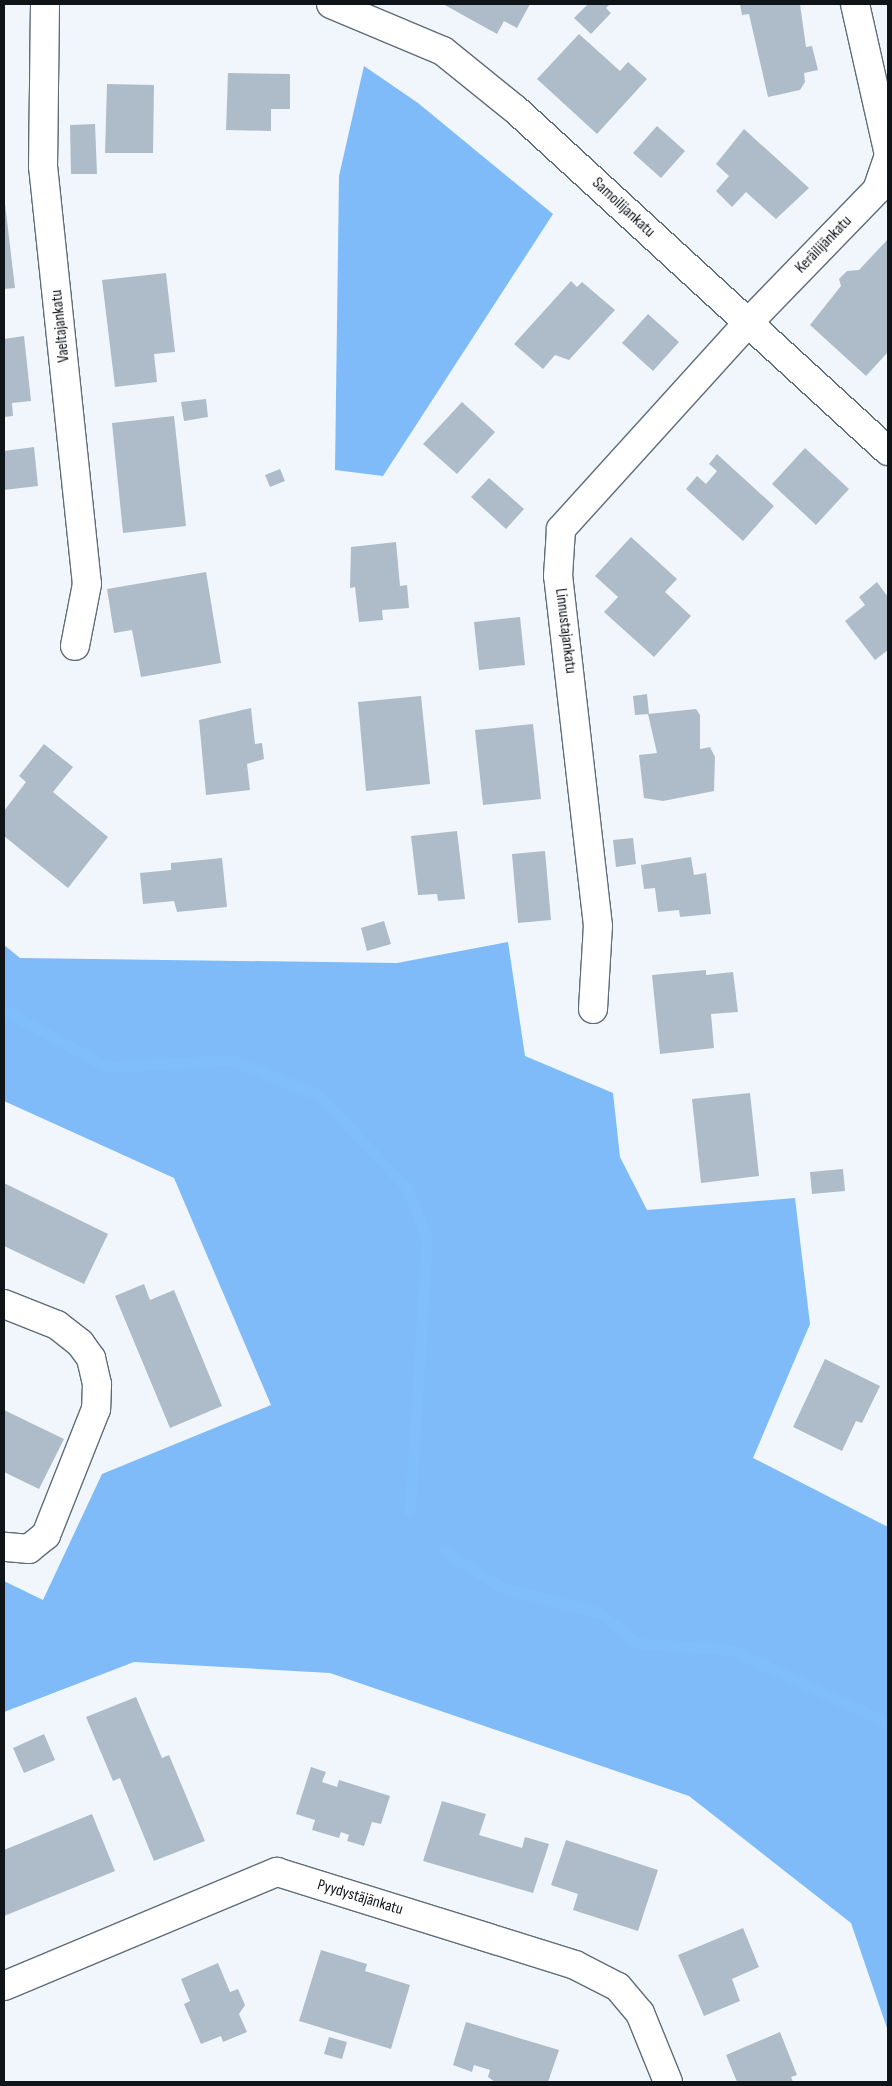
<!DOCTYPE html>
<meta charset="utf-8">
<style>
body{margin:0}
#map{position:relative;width:892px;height:2086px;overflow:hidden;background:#f0f6fc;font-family:"Sofia Sans Condensed",sans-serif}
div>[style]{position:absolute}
.forest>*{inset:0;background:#7ebbf8}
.stream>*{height:11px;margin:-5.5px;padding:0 5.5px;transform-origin:5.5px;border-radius:5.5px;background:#80bdfb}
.building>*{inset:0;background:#aebcca}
.roads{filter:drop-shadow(1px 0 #5f6c79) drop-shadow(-1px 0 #5f6c79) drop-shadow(0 1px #5f6c79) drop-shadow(0 -1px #5f6c79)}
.minor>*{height:28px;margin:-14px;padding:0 14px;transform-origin:14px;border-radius:14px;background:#fff}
span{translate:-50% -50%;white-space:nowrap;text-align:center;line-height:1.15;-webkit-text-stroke:4px #fff;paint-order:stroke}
.street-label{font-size:16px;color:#0f1419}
.frame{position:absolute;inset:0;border:5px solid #0f1419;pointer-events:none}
</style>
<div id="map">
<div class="forest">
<div style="clip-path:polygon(364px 66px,418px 103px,553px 214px,383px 476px,335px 470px,339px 176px)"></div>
<div style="clip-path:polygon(508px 942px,525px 1056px,613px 1093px,620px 1157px,647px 1210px,795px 1198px,810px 1324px,753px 1458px,888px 1527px,888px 2031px,851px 1923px,689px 1796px,330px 1673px,134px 1662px,4px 1712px,4px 1581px,43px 1600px,102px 1474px,271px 1405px,174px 1178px,4px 1101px,4px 945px,20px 958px,397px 963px)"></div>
</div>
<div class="stream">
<div style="left:4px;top:1010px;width:118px;rotate:29deg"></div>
<div style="left:107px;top:1067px;width:124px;rotate:-3.2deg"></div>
<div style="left:231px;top:1060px;width:94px;rotate:21.9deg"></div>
<div style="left:318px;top:1095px;width:129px;rotate:46.3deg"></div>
<div style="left:407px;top:1188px;width:55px;rotate:68.6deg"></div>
<div style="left:427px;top:1239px;width:273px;rotate:93.6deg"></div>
<div style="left:444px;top:1551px;width:67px;rotate:32.7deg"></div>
<div style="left:500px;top:1587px;width:103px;rotate:14.6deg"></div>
<div style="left:600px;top:1613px;width:47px;rotate:39.8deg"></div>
<div style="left:636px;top:1643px;width:96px;rotate:4.2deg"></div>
<div style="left:732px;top:1650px;width:172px;rotate:25.1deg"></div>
</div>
<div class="building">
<div style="clip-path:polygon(443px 4px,530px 4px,517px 28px,504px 21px,497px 34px)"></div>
<div style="clip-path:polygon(588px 4px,610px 4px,606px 8px,611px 13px,591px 34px,574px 18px)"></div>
<div style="clip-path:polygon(740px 4px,800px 4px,806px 47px,812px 46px,818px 70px,804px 73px,805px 82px,800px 90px,768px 97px,749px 14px,742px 15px)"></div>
<div style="clip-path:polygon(579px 34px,620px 71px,628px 62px,647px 79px,597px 134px,537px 79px)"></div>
<div style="clip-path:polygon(228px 73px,290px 74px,290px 109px,271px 109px,271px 131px,226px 130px)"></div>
<div style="clip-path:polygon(107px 84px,154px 85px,153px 153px,105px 153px)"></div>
<div style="clip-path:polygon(95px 124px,97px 174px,71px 174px,70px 125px)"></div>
<div style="clip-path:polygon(657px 126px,685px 151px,661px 178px,633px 153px)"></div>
<div style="clip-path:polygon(744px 129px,809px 188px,776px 219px,746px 192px,732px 207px,716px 191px,729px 176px,716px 164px)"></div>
<div style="clip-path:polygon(4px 195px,15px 288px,4px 289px)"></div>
<div style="clip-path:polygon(888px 239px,888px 352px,866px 376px,810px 325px,841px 286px,839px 279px,847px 271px,859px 270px)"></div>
<div style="clip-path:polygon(166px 273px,175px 352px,154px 354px,157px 382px,115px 387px,102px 280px)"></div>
<div style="clip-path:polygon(571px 281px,577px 287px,582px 282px,615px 310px,569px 360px,555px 355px,543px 369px,514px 344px)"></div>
<div style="clip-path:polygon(648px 314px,679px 342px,653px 371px,622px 343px)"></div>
<div style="clip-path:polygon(24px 336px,31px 401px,12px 403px,13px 416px,4px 417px,4px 339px)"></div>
<div style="clip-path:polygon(206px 399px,208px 417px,184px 421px,181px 402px)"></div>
<div style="clip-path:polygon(462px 402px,495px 432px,457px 474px,423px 444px)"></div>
<div style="clip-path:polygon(174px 416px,186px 526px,123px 533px,112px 423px)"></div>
<div style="clip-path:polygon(34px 447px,38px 486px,4px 490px,4px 451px)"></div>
<div style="clip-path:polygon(805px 448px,849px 489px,816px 525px,772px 484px)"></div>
<div style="clip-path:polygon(717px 454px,774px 506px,743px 541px,686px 489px,697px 476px,706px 484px,717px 471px,709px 464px)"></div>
<div style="clip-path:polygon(280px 469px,285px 481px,270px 487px,265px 475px)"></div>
<div style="clip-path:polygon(489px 478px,524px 509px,506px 529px,471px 497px)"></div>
<div style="clip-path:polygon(631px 537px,677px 579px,665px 592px,691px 616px,654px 657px,604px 612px,618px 597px,595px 576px)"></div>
<div style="clip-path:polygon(396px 542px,400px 586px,407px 585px,409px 608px,382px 610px,383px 620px,359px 622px,355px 587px,350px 588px,351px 547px)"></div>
<div style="clip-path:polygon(206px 572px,221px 663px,141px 677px,132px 630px,114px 633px,107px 589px)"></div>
<div style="clip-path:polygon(877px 582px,888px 597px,888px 650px,875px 660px,845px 621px,865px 605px,859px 597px)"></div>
<div style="clip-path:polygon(520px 617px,525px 665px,479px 670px,474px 622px)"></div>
<div style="clip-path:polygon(647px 694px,649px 714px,635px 715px,633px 696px)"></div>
<div style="clip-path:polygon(421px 696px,430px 784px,366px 791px,358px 702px)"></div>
<div style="clip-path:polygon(251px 708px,255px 744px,262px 743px,264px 759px,247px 764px,250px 790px,206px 795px,199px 720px)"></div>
<div style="clip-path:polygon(696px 709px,700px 715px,700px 749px,710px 747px,715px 757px,714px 791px,663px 801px,644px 798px,639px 755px,657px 753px,648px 714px)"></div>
<div style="clip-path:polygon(533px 724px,541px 799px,483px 805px,475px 730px)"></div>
<div style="clip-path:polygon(44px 744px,73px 767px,53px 792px,108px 837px,68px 888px,4px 836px,4px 811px,26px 782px,19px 776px)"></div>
<div style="clip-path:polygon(457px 831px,465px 899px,438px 901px,437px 894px,418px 895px,411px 836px)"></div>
<div style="clip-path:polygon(633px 838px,636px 864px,616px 867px,613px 840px)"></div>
<div style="clip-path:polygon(545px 851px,551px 920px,518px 923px,512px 854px)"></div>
<div style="clip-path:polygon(691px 857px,694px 875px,706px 873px,711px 914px,680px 917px,679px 910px,658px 912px,655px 888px,644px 889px,641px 865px)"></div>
<div style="clip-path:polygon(222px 858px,227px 907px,177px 912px,174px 901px,143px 904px,140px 873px,171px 870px,171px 863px)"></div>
<div style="clip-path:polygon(384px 921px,391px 944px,367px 951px,361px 928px)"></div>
<div style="clip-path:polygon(706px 970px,706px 975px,733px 972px,738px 1012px,711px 1014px,714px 1048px,660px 1054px,652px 975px)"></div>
<div style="clip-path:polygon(750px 1093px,759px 1176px,701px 1183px,692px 1099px)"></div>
<div style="clip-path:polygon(843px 1169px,845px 1191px,812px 1194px,810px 1172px)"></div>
<div style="clip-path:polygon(4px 1183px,108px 1234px,84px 1284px,4px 1246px)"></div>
<div style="clip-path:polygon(144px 1284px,150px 1300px,174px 1290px,222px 1406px,170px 1428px,115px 1296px)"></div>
<div style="clip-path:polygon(825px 1359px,880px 1386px,862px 1423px,856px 1421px,842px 1451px,793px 1427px)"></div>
<div style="clip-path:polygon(4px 1410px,64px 1439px,39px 1489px,4px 1472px)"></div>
<div style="clip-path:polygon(136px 1697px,162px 1758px,169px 1755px,205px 1841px,154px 1861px,120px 1778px,113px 1781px,86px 1717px)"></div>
<div style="clip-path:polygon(44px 1734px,55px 1760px,24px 1773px,13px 1748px)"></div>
<div style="clip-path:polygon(311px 1767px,326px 1772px,322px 1782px,337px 1787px,339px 1780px,390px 1796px,381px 1824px,372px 1822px,364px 1846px,347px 1841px,349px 1835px,341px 1832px,339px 1838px,312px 1830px,315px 1820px,296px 1814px)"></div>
<div style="clip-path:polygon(442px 1801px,486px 1814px,479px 1835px,522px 1848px,525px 1837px,549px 1844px,533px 1893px,423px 1861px)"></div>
<div style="clip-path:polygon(92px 1814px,115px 1871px,4px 1916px,4px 1850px)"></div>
<div style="clip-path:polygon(566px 1840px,658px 1870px,638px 1931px,573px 1910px,578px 1894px,551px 1885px)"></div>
<div style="clip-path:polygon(743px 1928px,759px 1967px,732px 1979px,740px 2001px,704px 2016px,678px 1955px)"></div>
<div style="clip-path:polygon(321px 1950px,367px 1964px,365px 1971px,410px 1985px,391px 2049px,299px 2021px)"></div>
<div style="clip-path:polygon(218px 1963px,230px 1992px,238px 1989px,245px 2005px,239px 2014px,247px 2032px,223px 2042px,221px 2036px,201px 2044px,184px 2004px,190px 2001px,181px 1979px)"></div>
<div style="clip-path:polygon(466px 2022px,559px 2050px,548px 2082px,495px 2082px,488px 2077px,490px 2070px,474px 2065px,472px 2072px,453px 2065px)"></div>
<div style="clip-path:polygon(780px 2032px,797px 2075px,791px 2077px,793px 2082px,737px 2082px,726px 2055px)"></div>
<div style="clip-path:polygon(329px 2037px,347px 2042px,342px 2059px,324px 2054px)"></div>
</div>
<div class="roads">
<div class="minor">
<div style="left:45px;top:4px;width:162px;rotate:90.7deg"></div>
<div style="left:43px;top:166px;width:420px;rotate:84deg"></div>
<div style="left:87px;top:584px;width:63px;rotate:101deg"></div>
<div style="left:331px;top:4px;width:121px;rotate:22.8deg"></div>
<div style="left:443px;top:51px;width:92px;rotate:38.9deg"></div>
<div style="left:515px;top:109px;width:506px;rotate:42.52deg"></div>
<div style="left:855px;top:4px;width:150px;rotate:77.3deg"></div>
<div style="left:593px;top:1009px;width:83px;rotate:-86.6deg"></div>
<div style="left:598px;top:926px;width:352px;rotate:-96.5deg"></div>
<div style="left:558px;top:576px;width:47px;rotate:-86.3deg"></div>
<div style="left:561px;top:529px;width:277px;rotate:-47.8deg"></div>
<div style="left:747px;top:324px;width:187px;rotate:-45.9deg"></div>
<div style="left:877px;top:190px;width:34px;rotate:-71deg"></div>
<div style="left:4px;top:1304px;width:57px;rotate:21.6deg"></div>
<div style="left:57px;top:1325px;width:29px;rotate:38deg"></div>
<div style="left:80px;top:1343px;width:19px;rotate:54deg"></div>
<div style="left:91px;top:1358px;width:27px;rotate:77deg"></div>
<div style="left:97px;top:1384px;width:25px;rotate:92deg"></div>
<div style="left:96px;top:1409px;width:136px;rotate:111.6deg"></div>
<div style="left:46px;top:1535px;width:22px;rotate:141deg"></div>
<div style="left:29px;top:1549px;width:25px;rotate:-175deg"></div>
<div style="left:4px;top:1986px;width:296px;rotate:-22.7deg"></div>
<div style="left:277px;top:1872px;width:312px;rotate:17.3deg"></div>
<div style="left:575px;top:1965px;width:48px;rotate:27.1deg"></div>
<div style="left:618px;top:1987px;width:34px;rotate:50deg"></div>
<div style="left:640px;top:2013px;width:74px;rotate:67.9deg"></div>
</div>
</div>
<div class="street-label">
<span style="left:623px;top:208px;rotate:43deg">Samoilijankatu</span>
<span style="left:824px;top:245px;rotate:-46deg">Keräilijänkatu</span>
<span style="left:61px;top:326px;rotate:-96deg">Vaeltajankatu</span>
<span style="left:565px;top:631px;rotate:83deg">Linnustajankatu</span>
<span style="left:360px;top:1898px;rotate:17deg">Pyydystäjänkatu</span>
</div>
<div class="frame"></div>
</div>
